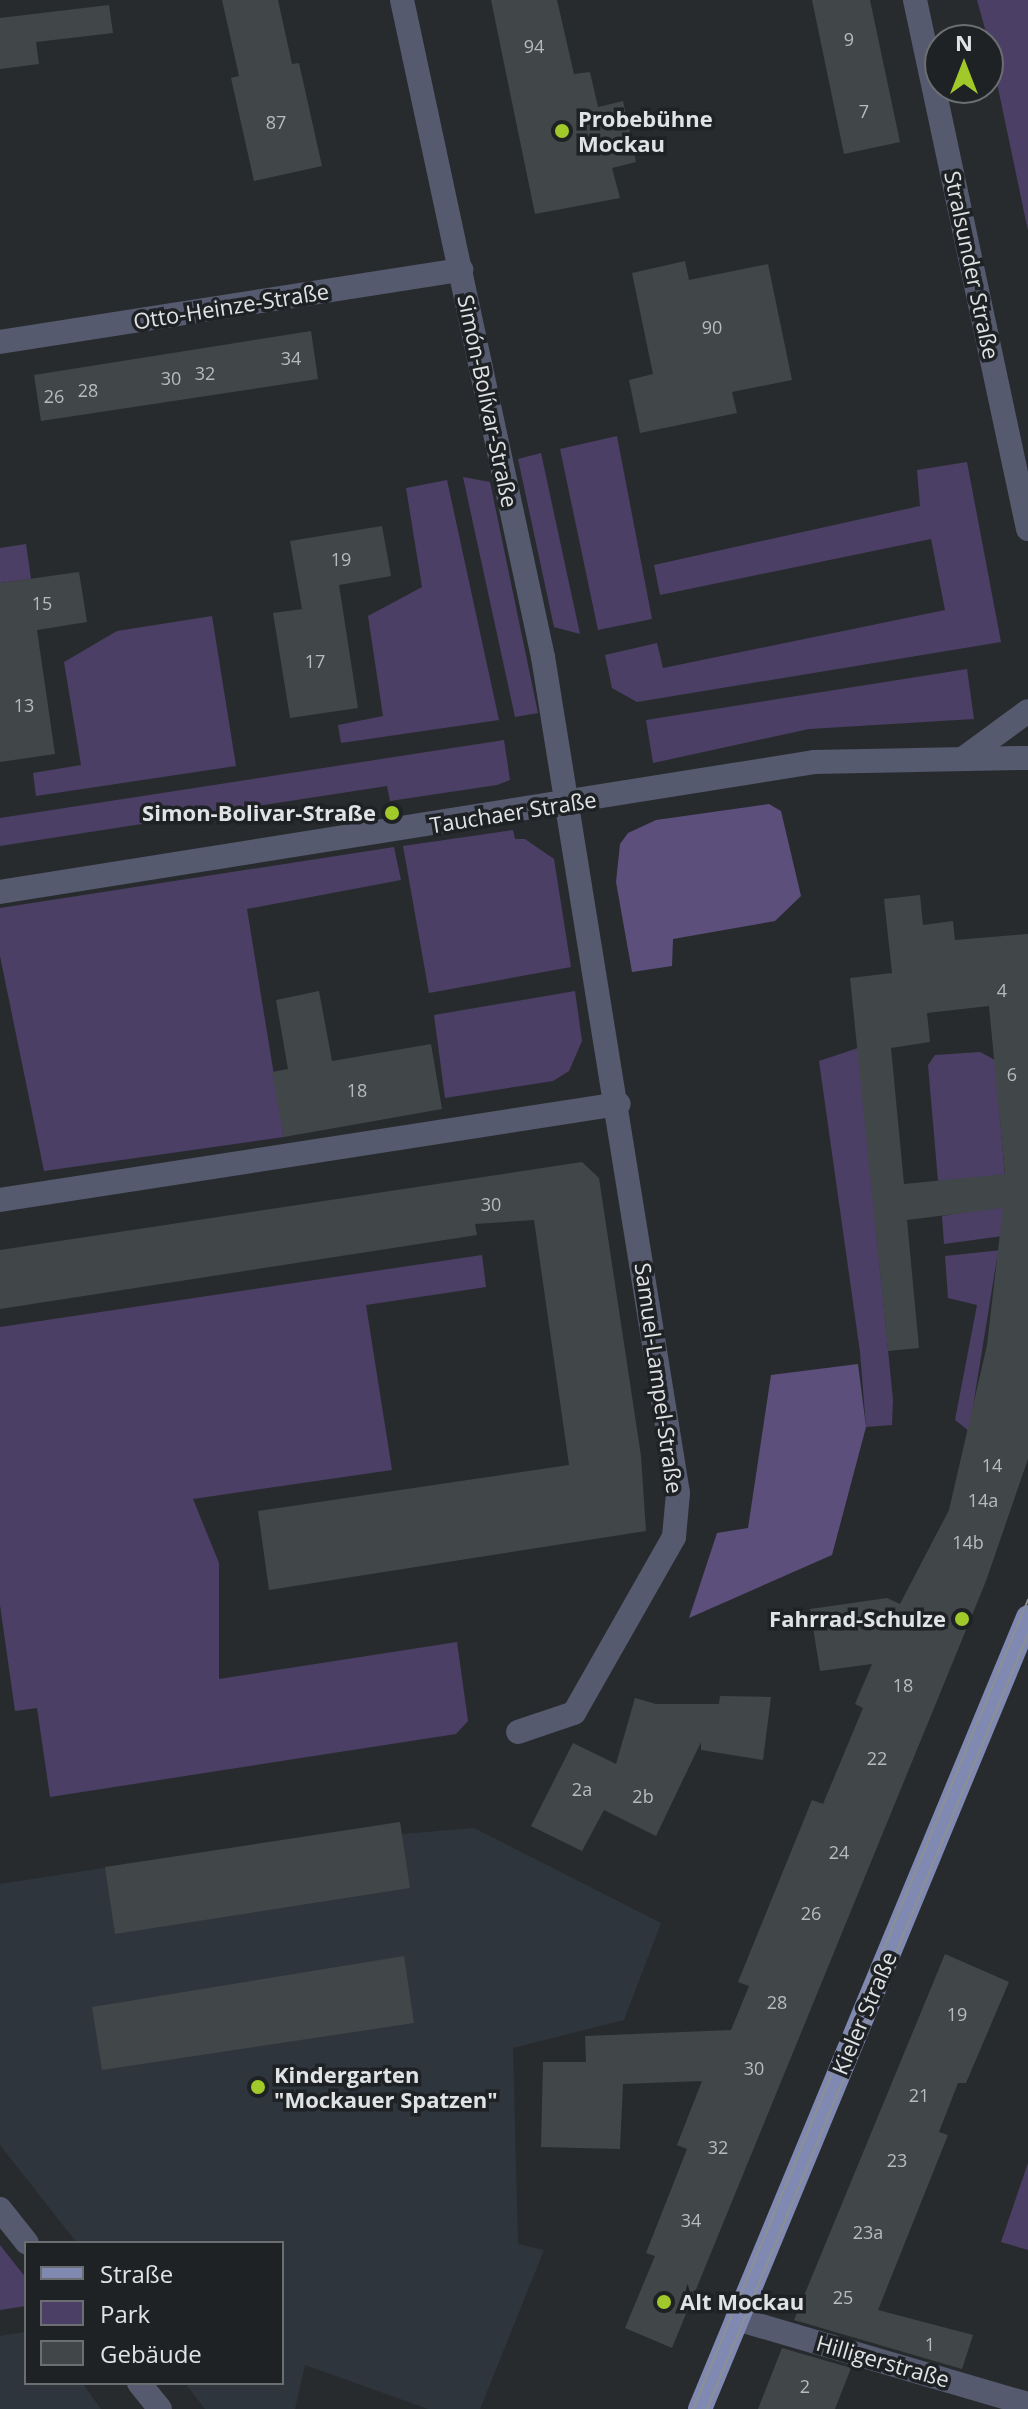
<!DOCTYPE html>
<meta charset="utf-8">
<style>
body{margin:0}
#map{position:relative;width:1028px;height:2409px;overflow:hidden;background:#282b2e;font-family:"Open Sans",sans-serif}
div>[style]{position:absolute}
.built>*{inset:0;background:#2e353d}
.green>*{inset:0;background:#4b3f65}
.forest>*{inset:0;background:#5d4f7b}
.building>*{inset:0;background:#414648}
.minor>*{height:24px;margin:-12px;padding:0 12px;transform-origin:12px;border-radius:12px;background:#555a6e}
.major>*{height:24px;margin:-12px;padding:0 12px;transform-origin:12px;border-radius:12px;background:#7f89b1}
.tram>*{height:2px;margin:-1px;padding:0 1px;transform-origin:1px;border-radius:1px;background:#8d9092}
.dots>*{width:22px;height:22px;translate:-50% -50%;box-sizing:border-box;border:4px solid #1f2225;border-radius:50%}
span{translate:-50% -50%;white-space:nowrap;text-align:center;line-height:1.15;-webkit-text-stroke:7px #1f2225;paint-order:stroke}
.number-label{font-size:18px;color:#b8bbbd}
.number-label span{-webkit-text-stroke-width:0}
.poi-label{font-size:22px;color:#e0e2e4;font-weight:700}
.left{translate:0 -50%;text-align:left}
.right{translate:-100% -50%;text-align:right}
.street-label{font-size:22px;color:#e0e2e4}
.legend{position:absolute;left:24px;top:2241px;width:260px;height:144px;box-sizing:border-box;background:#1f2225;border:2px solid #6c6f71;margin:0;padding:10px 14px;list-style:none;font-size:24px;color:#e0e2e4}
.legend li{display:flex;align-items:center;gap:16px;height:40px}
.legend b{width:40px;border:2px solid #6c6f71}
.north{position:absolute;left:924px;top:24px;width:80px;height:80px;box-sizing:border-box;background:#1f2225;border:2px solid #6c6f71;border-radius:50%;rotate:0deg;font-size:22px;font-weight:700;line-height:32px;text-align:center;color:#e0e2e4}
.north::after{content:'';display:block;margin:auto;width:28px;height:36px;background:#a1c92a;clip-path:polygon(50% 0,100% 100%,50% 72%,0 100%)}
</style>
<div id="map">
<div class="built">
<div style="clip-path:polygon(400px 1822px,402px 1834px,474px 1828px,661px 1923px,624px 2020px,513px 2048px,518px 2244px,544px 2250px,480px 2409px,428px 2409px,305px 2365px,295px 2409px,205px 2409px,185px 2383px,282px 2383px,282px 2243px,77px 2243px,0 2145px,0 1884px)"></div>
<div style="clip-path:polygon(26px 2332px,26px 2383px,82px 2383px,101px 2409px,0 2409px,0 2336px)"></div>
</div>
<div class="green">
<div style="clip-path:polygon(977px 0,1028px 0,1028px 231px,988px 40px)"></div>
<div style="clip-path:polygon(617px 436px,652px 619px,598px 630px,560px 449px)"></div>
<div style="clip-path:polygon(541px 453px,580px 634px,554px 627px,518px 459px)"></div>
<div style="clip-path:polygon(967px 462px,1001px 642px,637px 702px,612px 688px,605px 655px,657px 643px,663px 668px,945px 610px,931px 539px,660px 595px,654px 565px,920px 506px,917px 470px)"></div>
<div style="clip-path:polygon(463px 477px,490px 482px,538px 713px,515px 717px)"></div>
<div style="clip-path:polygon(447px 480px,499px 720px,341px 743px,338px 725px,383px 716px,368px 616px,422px 587px,406px 488px)"></div>
<div style="clip-path:polygon(26px 544px,31px 579px,0 583px,0 548px)"></div>
<div style="clip-path:polygon(212px 616px,236px 766px,36px 796px,33px 773px,81px 765px,64px 662px,117px 631px)"></div>
<div style="clip-path:polygon(967px 669px,974px 719px,809px 729px,653px 763px,646px 720px)"></div>
<div style="clip-path:polygon(504px 740px,510px 780px,497px 785px,390px 801px,387px 786px,0 846px,0 818px)"></div>
<div style="clip-path:polygon(513px 830px,515px 839px,525px 839px,554px 859px,571px 967px,429px 993px,403px 846px)"></div>
<div style="clip-path:polygon(394px 847px,401px 880px,247px 909px,284px 1137px,44px 1171px,0 956px,0 908px)"></div>
<div style="clip-path:polygon(575px 991px,582px 1041px,569px 1071px,553px 1081px,445px 1098px,434px 1015px)"></div>
<div style="clip-path:polygon(858px 1048px,893px 1400px,892px 1425px,866px 1427px,860px 1352px,819px 1061px)"></div>
<div style="clip-path:polygon(980px 1052px,995px 1060px,1010px 1235px,944px 1244px,942px 1216px,966px 1212px,962px 1179px,938px 1181px,928px 1065px,935px 1055px)"></div>
<div style="clip-path:polygon(1011px 1249px,997px 1258px,969px 1431px,955px 1420px,977px 1305px,948px 1298px,945px 1256px)"></div>
<div style="clip-path:polygon(482px 1255px,486px 1287px,366px 1305px,392px 1470px,193px 1499px,219px 1563px,219px 1679px,457px 1642px,468px 1721px,456px 1734px,50px 1797px,37px 1708px,15px 1711px,0 1605px,0 1327px)"></div>
<div style="clip-path:polygon(1028px 2163px,1028px 2250px,1001px 2242px)"></div>
<div style="clip-path:polygon(0 2245px,26px 2278px,26px 2306px,0 2310px)"></div>
</div>
<div class="forest">
<div style="clip-path:polygon(769px 804px,781px 811px,801px 896px,775px 921px,673px 939px,672px 966px,632px 972px,616px 882px,620px 844px,628px 833px,656px 820px)"></div>
<div style="clip-path:polygon(858px 1364px,866px 1427px,832px 1555px,689px 1618px,717px 1533px,748px 1528px,771px 1375px)"></div>
</div>
<div class="building">
<div style="clip-path:polygon(222px 0,278px 0,292px 64px,299px 63px,322px 166px,254px 181px,231px 78px,239px 76px)"></div>
<div style="clip-path:polygon(491px 0,557px 0,574px 74px,590px 72px,598px 107px,623px 101px,636px 162px,612px 168px,620px 198px,535px 214px)"></div>
<div style="clip-path:polygon(812px 0,870px 0,900px 142px,844px 154px)"></div>
<div style="clip-path:polygon(109px 5px,113px 33px,36px 42px,39px 64px,0 69px,0 18px)"></div>
<div style="clip-path:polygon(685px 261px,689px 280px,768px 264px,792px 380px,732px 392px,737px 413px,640px 433px,629px 380px,653px 374px,632px 273px)"></div>
<div style="clip-path:polygon(311px 331px,318px 379px,41px 421px,34px 375px)"></div>
<div style="clip-path:polygon(382px 526px,391px 576px,339px 585px,358px 708px,290px 718px,273px 613px,302px 609px,290px 541px)"></div>
<div style="clip-path:polygon(79px 572px,87px 622px,37px 630px,55px 754px,0 762px,0 583px)"></div>
<div style="clip-path:polygon(evenodd,920px 895px,923px 925px,953px 921px,955px 940px,1028px 934px,1028px 1459px,986px 1581px,672px 2348px,625px 2328px,655px 2256px,646px 2253px,687px 2149px,677px 2145px,702px 2081px,623px 2084px,620px 2149px,541px 2147px,543px 2062px,586px 2062px,585px 2036px,731px 2030px,749px 1986px,738px 1982px,812px 1800px,823px 1804px,863px 1708px,855px 1704px,872px 1664px,820px 1671px,810px 1609px,887px 1598px,900px 1604px,949px 1510px,987px 1345px,1003px 1208px,907px 1220px,919px 1348px,888px 1351px,850px 978px,892px 973px,884px 899px,920px 895px,989px 1006px,1005px 1174px,904px 1184px,891px 1048px,930px 1042px,927px 1013px,989px 1006px)"></div>
<div style="clip-path:polygon(319px 991px,332px 1061px,431px 1044px,442px 1109px,284px 1137px,272px 1072px,288px 1069px,276px 1000px)"></div>
<div style="clip-path:polygon(582px 1162px,599px 1178px,641px 1456px,646px 1531px,269px 1590px,258px 1511px,569px 1465px,534px 1220px,475px 1224px,477px 1235px,0 1309px,0 1250px)"></div>
<div style="clip-path:polygon(720px 1696px,771px 1697px,763px 1760px,701px 1750px,701px 1742px,656px 1836px,604px 1810px,582px 1851px,531px 1826px,573px 1743px,616px 1764px,635px 1698px,656px 1704px,719px 1704px)"></div>
<div style="clip-path:polygon(400px 1822px,410px 1888px,115px 1934px,105px 1867px)"></div>
<div style="clip-path:polygon(945px 1954px,1009px 1982px,966px 2083px,958px 2083px,939px 2132px,948px 2135px,878px 2310px,973px 2335px,962px 2369px,794px 2320px)"></div>
<div style="clip-path:polygon(404px 1956px,414px 2023px,102px 2070px,92px 2007px)"></div>
<div style="clip-path:polygon(782px 2348px,851px 2368px,835px 2409px,758px 2409px)"></div>
</div>
<div class="minor">
<div style="left:402px;top:0;width:672px;rotate:77.89deg"></div>
<div style="left:543px;top:657px;width:847px;rotate:80.83deg"></div>
<div style="left:678px;top:1493px;width:44px;rotate:95.2deg"></div>
<div style="left:674px;top:1537px;width:202px;rotate:119.6deg"></div>
<div style="left:574px;top:1713px;width:59px;rotate:161.3deg"></div>
<div style="left:915px;top:0;width:541px;rotate:77.94deg"></div>
<div style="left:0;top:342px;width:467px;rotate:-8.9deg"></div>
<div style="left:964px;top:758px;width:79px;rotate:-36.3deg"></div>
<div style="left:0;top:892px;width:824px;rotate:-9.07deg"></div>
<div style="left:814px;top:762px;width:214px;rotate:-1.1deg"></div>
<div style="left:0;top:1200px;width:626px;rotate:-8.82deg"></div>
<div style="left:0;top:2209px;width:43px;rotate:51.5deg"></div>
<div style="left:737px;top:2319px;width:303px;rotate:16.3deg"></div>
<div style="left:139px;top:2383px;width:33px;rotate:51deg"></div>
</div>
<div class="major">
<div style="left:700px;top:2409px;width:857px;rotate:-67.5deg"></div>
</div>
<div class="tram">
<div style="left:693px;top:2409px;width:876px;rotate:-67.51deg"></div>
<div style="left:707px;top:2409px;width:839px;rotate:-67.5deg"></div>
</div>
<div class="dots">
<div style="left:562px;top:131px;background:#a1c92a"></div>
<div style="left:392px;top:813px;background:#a1c92a"></div>
<div style="left:962px;top:1619px;background:#a1c92a"></div>
<div style="left:258px;top:2087px;background:#a1c92a"></div>
<div style="left:664px;top:2302px;background:#a1c92a"></div>
</div>
<div class="number-label">
<span style="left:849px;top:39px">9</span>
<span style="left:534px;top:46px">94</span>
<span style="left:864px;top:111px">7</span>
<span style="left:276px;top:122px">87</span>
<span style="left:712px;top:327px">90</span>
<span style="left:291px;top:358px">34</span>
<span style="left:205px;top:373px">32</span>
<span style="left:171px;top:378px">30</span>
<span style="left:88px;top:390px">28</span>
<span style="left:54px;top:396px">26</span>
<span style="left:341px;top:559px">19</span>
<span style="left:42px;top:603px">15</span>
<span style="left:315px;top:661px">17</span>
<span style="left:24px;top:705px">13</span>
<span style="left:1002px;top:990px">4</span>
<span style="left:1012px;top:1074px">6</span>
<span style="left:357px;top:1090px">18</span>
<span style="left:491px;top:1204px">30</span>
<span style="left:992px;top:1465px">14</span>
<span style="left:983px;top:1500px">14a</span>
<span style="left:968px;top:1542px">14b</span>
<span style="left:903px;top:1685px">18</span>
<span style="left:877px;top:1758px">22</span>
<span style="left:582px;top:1789px">2a</span>
<span style="left:643px;top:1796px">2b</span>
<span style="left:839px;top:1852px">24</span>
<span style="left:811px;top:1913px">26</span>
<span style="left:777px;top:2002px">28</span>
<span style="left:957px;top:2014px">19</span>
<span style="left:754px;top:2068px">30</span>
<span style="left:919px;top:2095px">21</span>
<span style="left:718px;top:2147px">32</span>
<span style="left:897px;top:2160px">23</span>
<span style="left:691px;top:2220px">34</span>
<span style="left:868px;top:2232px">23a</span>
<span style="left:843px;top:2297px">25</span>
<span style="left:930px;top:2344px">1</span>
<span style="left:805px;top:2386px">2</span>
</div>
<div class="poi-label">
<span class="left" style="left:578px;top:131px">Probebühne<br>Mockau</span>
<span class="right" style="left:376px;top:813px">Simon-Bolivar-Straße</span>
<span class="right" style="left:946px;top:1619px">Fahrrad-Schulze</span>
<span class="left" style="left:274px;top:2087px">Kindergarten<br>"Mockauer Spatzen"</span>
<span class="left" style="left:680px;top:2302px">Alt Mockau</span>
</div>
<div class="street-label">
<span style="left:972px;top:265px;rotate:78deg">Stralsunder Straße</span>
<span style="left:231px;top:306px;rotate:-9deg">Otto-Heinze-Straße</span>
<span style="left:488px;top:401px;rotate:78deg">Simón-Bolívar-Straße</span>
<span style="left:513px;top:812px;rotate:-9deg">Tauchaer Straße</span>
<span style="left:659px;top:1378px;rotate:82deg">Samuel-Lampel-Straße</span>
<span style="left:864px;top:2013px;rotate:-67deg">Kieler Straße</span>
<span style="left:883px;top:2361px;rotate:16deg">Hilligerstraße</span>
</div>
<ul class="legend">
<li><b style="height:10px;background:#7f89b1"></b>Straße</li>
<li><b style="height:22px;background:#4b3f65"></b>Park</li>
<li><b style="height:22px;background:#414648"></b>Gebäude</li>
</ul>
<div class="north">N</div>
</div>
